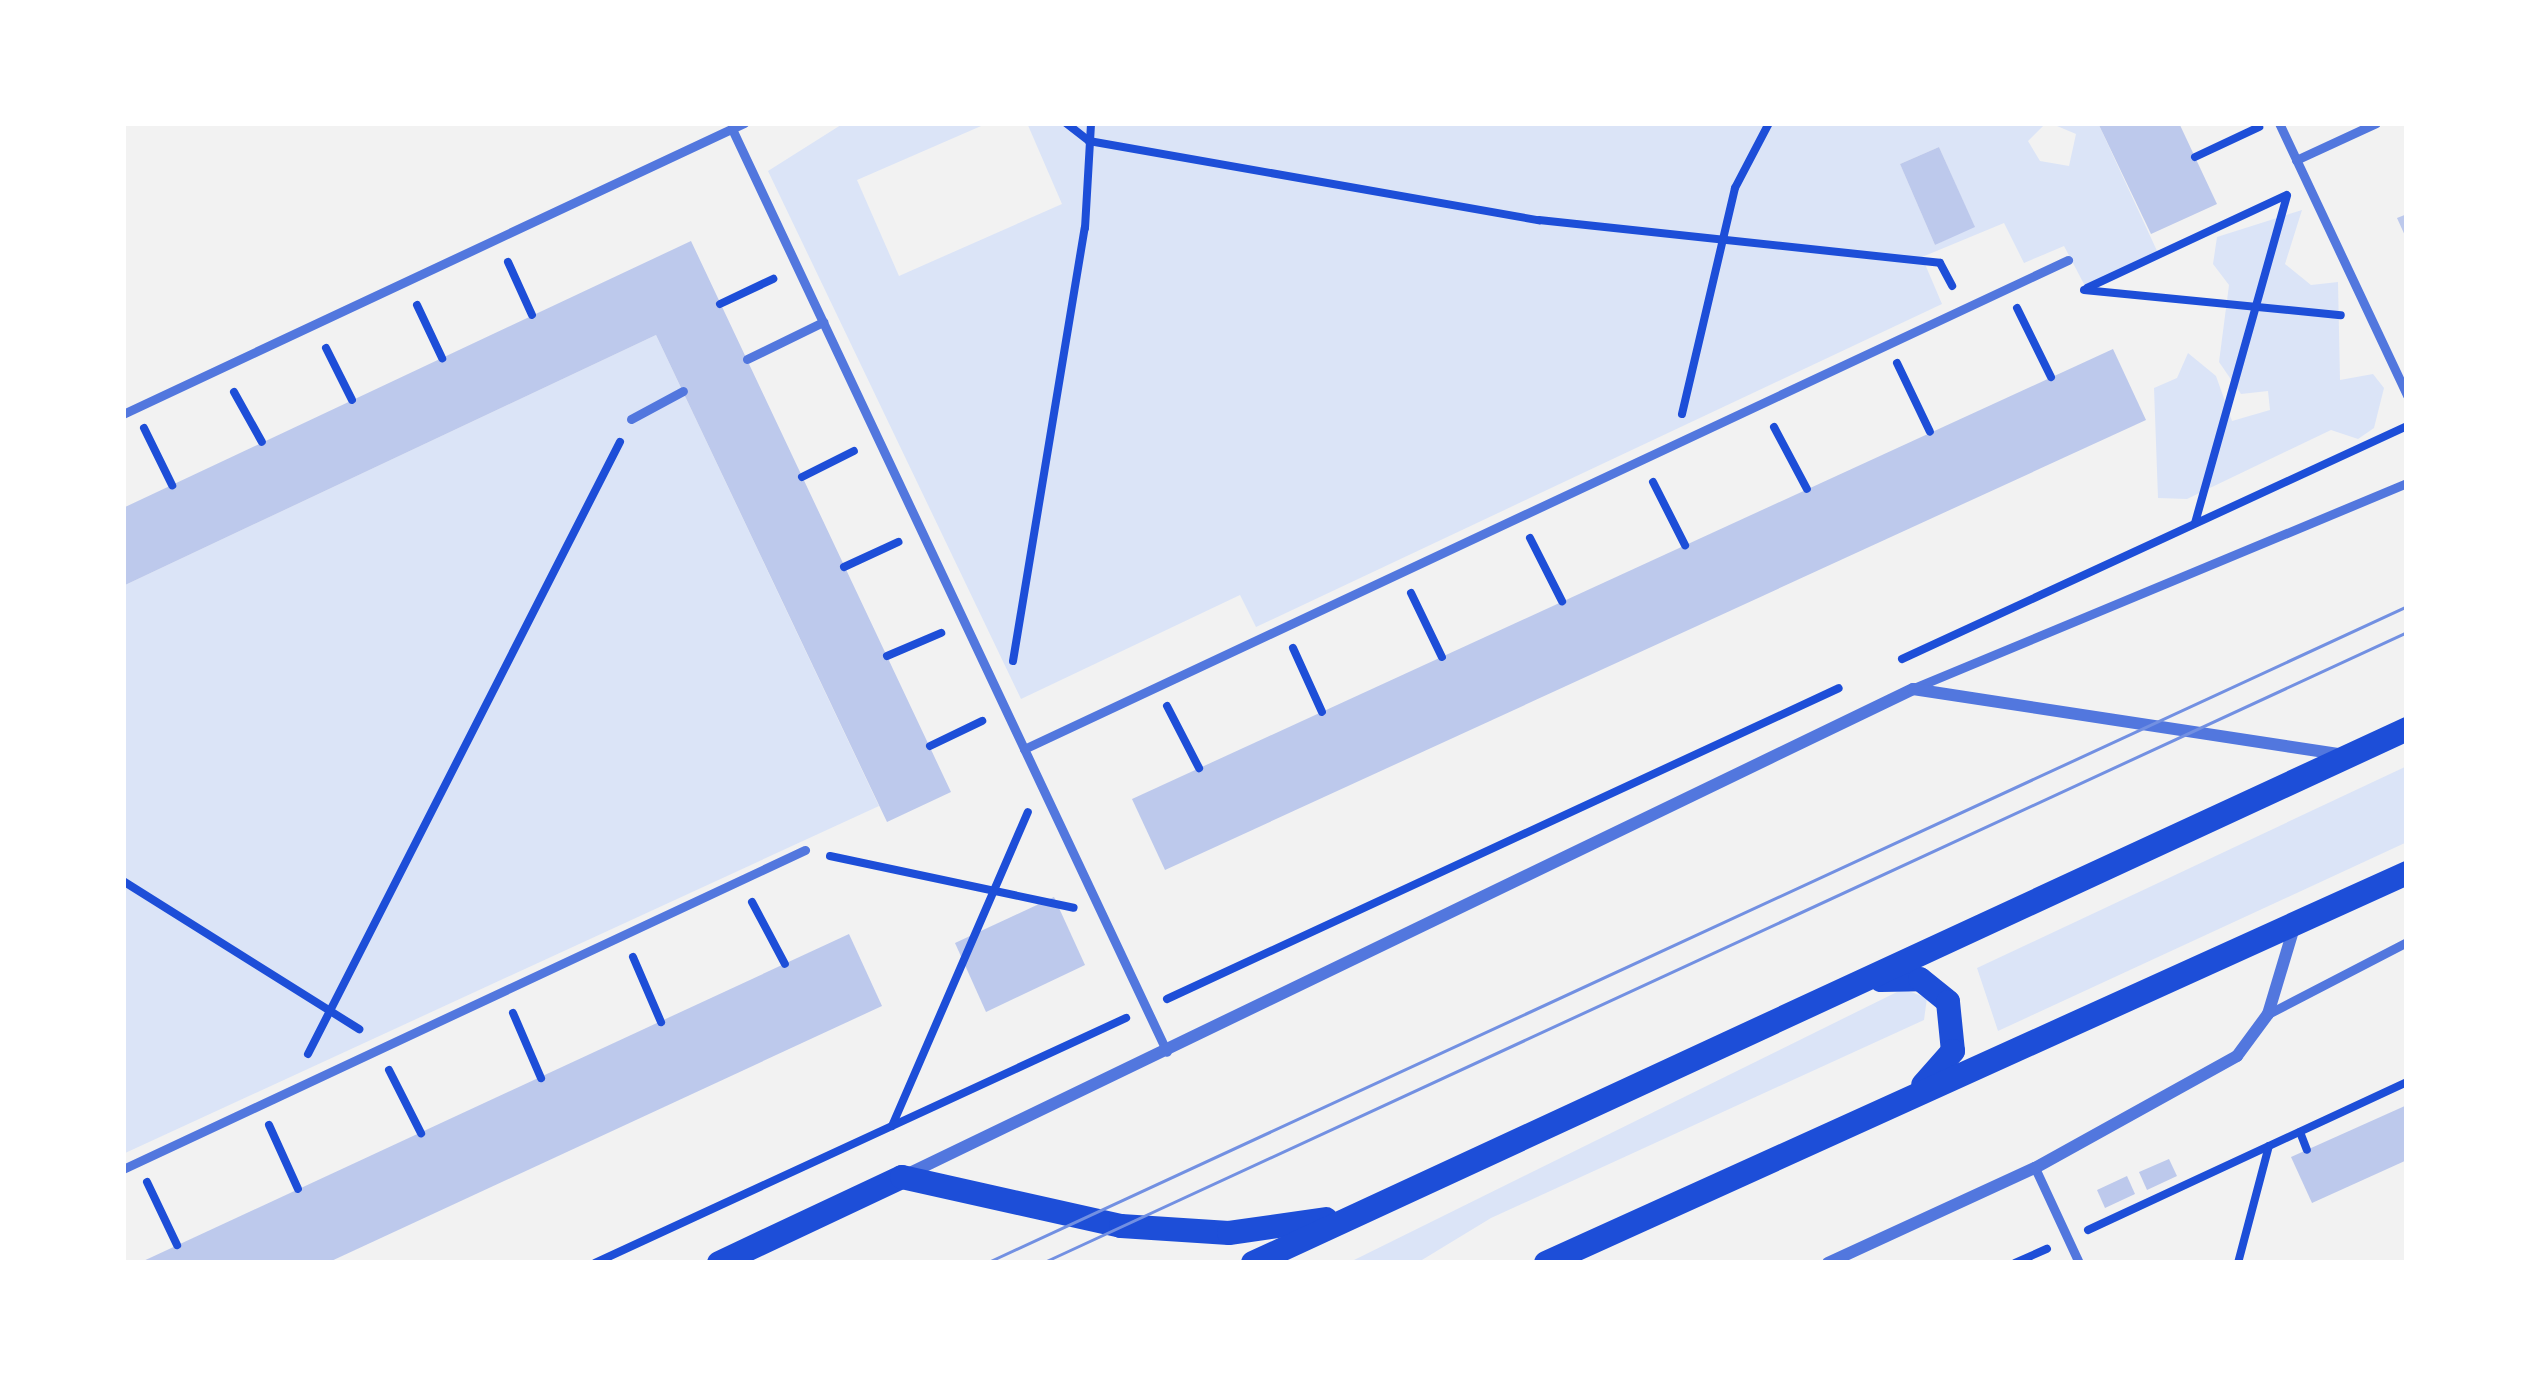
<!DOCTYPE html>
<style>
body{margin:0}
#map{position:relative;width:2530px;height:1386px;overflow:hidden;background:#f2f2f2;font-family:"Alegreya Sans",sans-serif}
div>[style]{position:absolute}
.green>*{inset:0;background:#dbe4f7}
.building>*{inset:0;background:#bdc9ec}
.path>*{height:8px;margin:-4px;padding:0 4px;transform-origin:4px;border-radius:4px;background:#1d4ed8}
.service>*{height:9px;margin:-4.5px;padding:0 4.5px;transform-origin:4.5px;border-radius:4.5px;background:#5277de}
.minor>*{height:12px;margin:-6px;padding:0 6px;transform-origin:6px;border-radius:6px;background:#5277de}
.secondary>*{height:24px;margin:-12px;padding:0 12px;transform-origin:12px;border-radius:12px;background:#1d4ed8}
.tram>*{height:3px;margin:-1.5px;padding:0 1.5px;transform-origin:1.5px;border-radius:1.5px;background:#7290e2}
span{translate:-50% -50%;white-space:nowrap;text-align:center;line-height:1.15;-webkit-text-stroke:12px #fff;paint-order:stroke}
.frame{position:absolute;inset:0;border:126px solid #fff;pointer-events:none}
</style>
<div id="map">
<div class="green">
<div style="clip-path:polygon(evenodd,844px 123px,988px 123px,857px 180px,899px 276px,1062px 204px,1027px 123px,2046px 123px,2028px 141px,2040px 161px,2069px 166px,2076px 134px,2050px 123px,2098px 123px,2158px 253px,2085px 286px,2064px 246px,2024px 263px,2004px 223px,1922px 257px,1942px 304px,1256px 627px,1240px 595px,1021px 699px,768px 171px,844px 123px,1939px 147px,1974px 226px,1935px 245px,1900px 164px,1939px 147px)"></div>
<div style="clip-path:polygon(2302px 210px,2285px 264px,2311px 285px,2338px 282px,2340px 380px,2373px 374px,2384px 388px,2374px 428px,2358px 439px,2331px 430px,2187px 499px,2158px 498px,2154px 388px,2177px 378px,2188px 353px,2216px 376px,2232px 421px,2270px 410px,2268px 391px,2241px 394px,2219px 362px,2229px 285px,2213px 264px,2217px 237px)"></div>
<div style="clip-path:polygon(656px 335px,879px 806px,123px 1154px,123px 586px)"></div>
<div style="clip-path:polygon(2407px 766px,2407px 842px,1998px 1031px,1977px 968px)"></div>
<div style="clip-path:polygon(1903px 989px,1927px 998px,1924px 1020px,1491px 1218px,1417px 1263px,1348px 1263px)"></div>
</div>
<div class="building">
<div style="clip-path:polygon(2098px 123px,2179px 123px,2217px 204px,2151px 234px)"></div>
<div style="clip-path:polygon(1939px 147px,1975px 227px,1935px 245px,1900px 164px)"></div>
<div style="clip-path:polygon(2407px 214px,2407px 240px,2397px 218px)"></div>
<div style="clip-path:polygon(691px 241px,951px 792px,887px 822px,656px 335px,123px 586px,123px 508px)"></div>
<div style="clip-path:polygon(2113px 349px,2146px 420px,1165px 870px,1132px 799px)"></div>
<div style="clip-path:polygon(1054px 897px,1085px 965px,986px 1012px,955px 943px)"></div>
<div style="clip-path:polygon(849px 934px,882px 1006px,327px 1263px,139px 1263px)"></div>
<div style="clip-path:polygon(2407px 1105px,2407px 1160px,2312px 1203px,2291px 1157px)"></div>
<div style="clip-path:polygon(2169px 1159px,2177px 1176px,2147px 1190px,2139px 1172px)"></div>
<div style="clip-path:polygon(2127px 1176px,2135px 1194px,2105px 1208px,2097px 1190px)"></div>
</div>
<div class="path">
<div style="left:1066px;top:123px;width:29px;rotate:38deg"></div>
<div style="left:1089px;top:141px;width:457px;rotate:10deg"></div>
<div style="left:1539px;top:220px;width:403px;rotate:6.1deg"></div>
<div style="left:1940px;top:263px;width:26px;rotate:62deg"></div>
<div style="left:2195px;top:157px;width:71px;rotate:-25.1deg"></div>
<div style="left:508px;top:262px;width:58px;rotate:65.6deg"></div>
<div style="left:2087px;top:288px;width:220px;rotate:-25deg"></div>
<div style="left:2084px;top:290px;width:258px;rotate:5.6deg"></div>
<div style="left:720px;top:304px;width:59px;rotate:-25.3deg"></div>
<div style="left:417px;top:305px;width:59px;rotate:64.7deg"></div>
<div style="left:2017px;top:308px;width:77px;rotate:63.8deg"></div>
<div style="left:326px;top:348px;width:58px;rotate:63.4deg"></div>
<div style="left:1897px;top:363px;width:76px;rotate:64.4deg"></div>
<div style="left:234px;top:392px;width:57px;rotate:60.8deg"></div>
<div style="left:1682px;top:414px;width:232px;rotate:-76.8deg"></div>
<div style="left:1735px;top:188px;width:73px;rotate:-62.4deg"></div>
<div style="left:1774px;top:427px;width:70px;rotate:62deg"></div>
<div style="left:144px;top:428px;width:64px;rotate:63.8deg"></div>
<div style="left:802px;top:477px;width:58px;rotate:-26.6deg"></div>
<div style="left:1653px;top:482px;width:71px;rotate:63.1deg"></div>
<div style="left:2195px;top:523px;width:340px;rotate:-74.3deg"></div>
<div style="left:1530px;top:538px;width:71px;rotate:63.1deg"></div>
<div style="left:844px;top:567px;width:60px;rotate:-24.8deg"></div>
<div style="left:1411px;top:593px;width:71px;rotate:64.2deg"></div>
<div style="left:1293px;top:648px;width:70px;rotate:65.6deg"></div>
<div style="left:887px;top:656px;width:59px;rotate:-23.1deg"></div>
<div style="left:1902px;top:659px;width:556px;rotate:-24.77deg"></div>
<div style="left:1013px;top:661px;width:439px;rotate:-80.6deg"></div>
<div style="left:1085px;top:228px;width:105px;rotate:-86.7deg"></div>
<div style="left:1167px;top:706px;width:70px;rotate:62.7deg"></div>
<div style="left:930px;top:746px;width:58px;rotate:-25.7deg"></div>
<div style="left:830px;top:856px;width:249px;rotate:12deg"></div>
<div style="left:123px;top:881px;width:279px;rotate:32.1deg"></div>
<div style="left:752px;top:902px;width:70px;rotate:62deg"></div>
<div style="left:633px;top:957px;width:71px;rotate:66.7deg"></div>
<div style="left:1167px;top:999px;width:740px;rotate:-24.83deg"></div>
<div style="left:513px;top:1013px;width:71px;rotate:66.7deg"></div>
<div style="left:308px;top:1054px;width:687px;rotate:-62.99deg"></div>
<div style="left:389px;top:1070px;width:71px;rotate:63.1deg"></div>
<div style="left:269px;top:1125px;width:70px;rotate:65.6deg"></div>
<div style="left:892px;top:1126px;width:342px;rotate:-66.6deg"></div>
<div style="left:2300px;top:1132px;width:19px;rotate:69deg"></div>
<div style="left:147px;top:1182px;width:70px;rotate:64.5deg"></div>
<div style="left:2088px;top:1230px;width:352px;rotate:-24.9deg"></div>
<div style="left:595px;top:1263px;width:585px;rotate:-24.77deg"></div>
<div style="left:2015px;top:1263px;width:35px;rotate:-24deg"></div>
<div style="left:2238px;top:1263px;width:121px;rotate:-75.2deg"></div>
</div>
<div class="service">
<div style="left:2279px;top:123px;width:301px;rotate:64.8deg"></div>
<div style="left:732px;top:129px;width:1020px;rotate:64.77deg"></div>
<div style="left:2296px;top:160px;width:88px;rotate:-24.8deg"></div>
<div style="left:747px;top:359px;width:85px;rotate:-26deg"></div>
<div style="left:123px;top:414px;width:686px;rotate:-25.11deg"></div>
<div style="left:631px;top:419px;width:59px;rotate:-28.3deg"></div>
<div style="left:1914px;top:688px;width:534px;rotate:-22.58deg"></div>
<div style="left:1024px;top:749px;width:1153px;rotate:-25.1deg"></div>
<div style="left:2268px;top:1014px;width:157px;rotate:-27.4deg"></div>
<div style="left:2035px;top:1168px;width:105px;rotate:65.1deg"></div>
<div style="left:123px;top:1169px;width:753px;rotate:-25.07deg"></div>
</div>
<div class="minor">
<div style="left:908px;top:1174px;width:1116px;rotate:-25.76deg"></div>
<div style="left:1913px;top:689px;width:435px;rotate:8.7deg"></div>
<div style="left:1828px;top:1263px;width:228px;rotate:-24.7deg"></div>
<div style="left:2035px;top:1168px;width:231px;rotate:-29deg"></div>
<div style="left:2237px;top:1056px;width:52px;rotate:-53.6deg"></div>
<div style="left:2268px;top:1014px;width:94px;rotate:-73.3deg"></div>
</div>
<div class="secondary">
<div style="left:1881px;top:980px;width:39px;rotate:-1deg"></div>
<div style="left:1920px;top:979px;width:36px;rotate:39deg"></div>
<div style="left:1948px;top:1002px;width:49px;rotate:84.2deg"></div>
<div style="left:1953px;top:1051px;width:45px;rotate:131.4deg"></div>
<div style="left:719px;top:1263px;width:202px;rotate:-25.2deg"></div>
<div style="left:902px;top:1177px;width:224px;rotate:12.6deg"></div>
<div style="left:1121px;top:1226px;width:108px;rotate:3.7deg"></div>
<div style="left:1229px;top:1233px;width:98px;rotate:-8.2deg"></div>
<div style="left:1253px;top:1263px;width:1272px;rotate:-24.83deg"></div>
<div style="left:1546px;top:1263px;width:945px;rotate:-24.37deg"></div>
</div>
<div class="tram">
<div style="left:986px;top:1263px;width:1566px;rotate:-24.81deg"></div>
<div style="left:1042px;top:1263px;width:1504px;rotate:-24.81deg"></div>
</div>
<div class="frame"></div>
</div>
